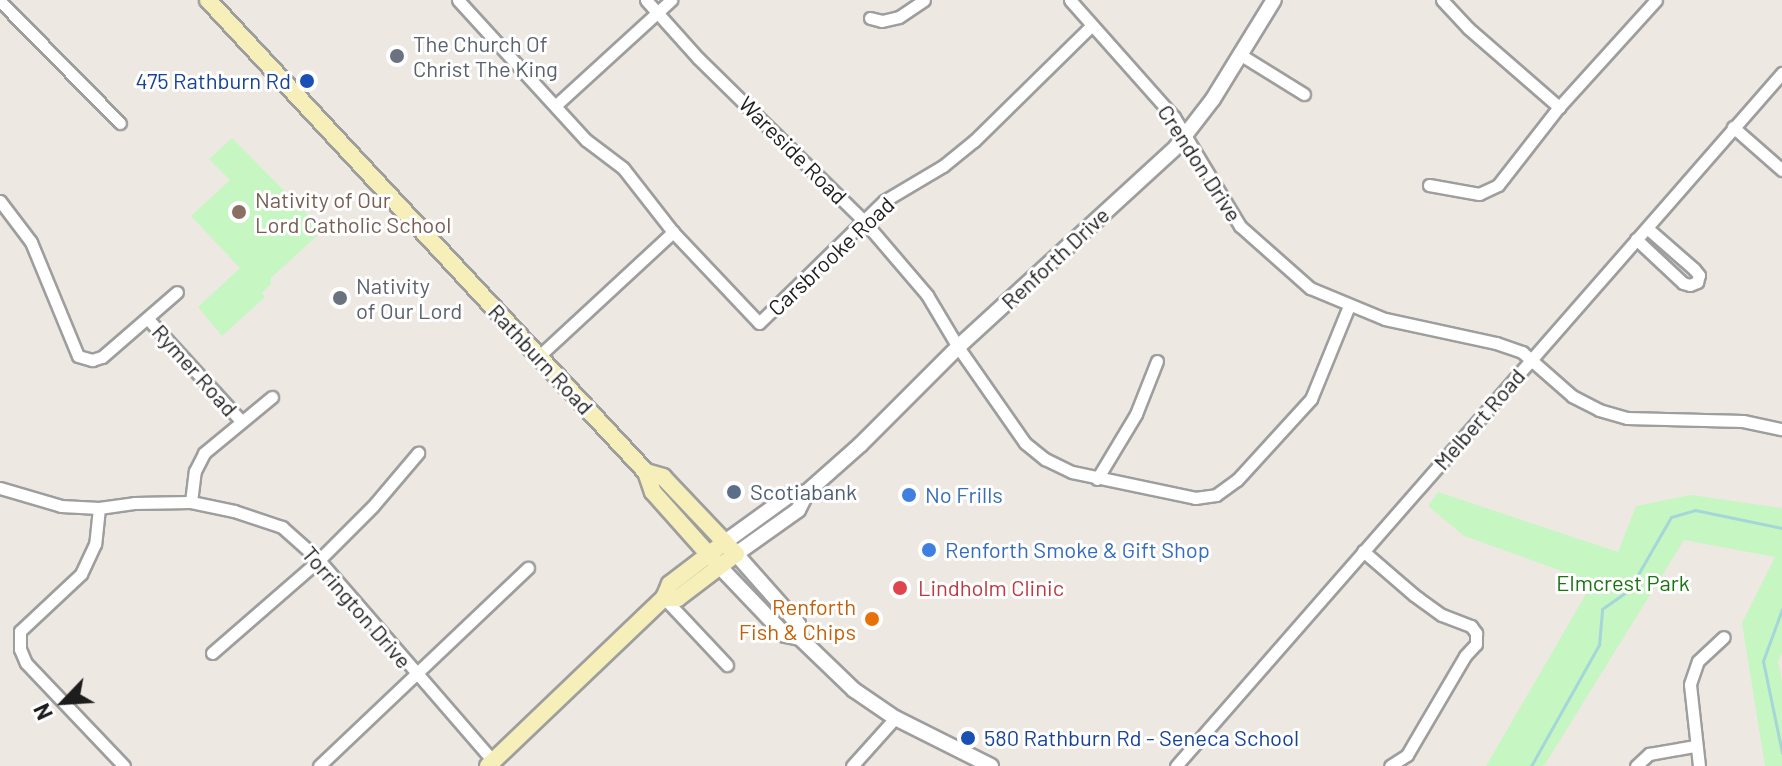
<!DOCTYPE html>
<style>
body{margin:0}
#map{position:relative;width:1782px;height:766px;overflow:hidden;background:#eee8e3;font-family:Barlow,sans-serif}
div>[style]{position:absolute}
.park>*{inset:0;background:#c6f6c1}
.stream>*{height:3px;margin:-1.5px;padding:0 1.5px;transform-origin:1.5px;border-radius:1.5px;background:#a5d6d9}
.roads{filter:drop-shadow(2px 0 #9e9e9e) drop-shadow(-2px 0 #9e9e9e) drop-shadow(0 2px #9e9e9e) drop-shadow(0 -2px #9e9e9e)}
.minor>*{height:11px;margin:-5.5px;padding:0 5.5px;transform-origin:5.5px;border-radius:5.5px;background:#fff}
.tertiary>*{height:14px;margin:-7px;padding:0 7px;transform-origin:7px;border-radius:7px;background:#fff}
.secondary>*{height:16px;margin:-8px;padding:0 8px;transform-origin:8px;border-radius:8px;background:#f6efb9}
.dots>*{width:22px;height:22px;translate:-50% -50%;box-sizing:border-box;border:4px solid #fff;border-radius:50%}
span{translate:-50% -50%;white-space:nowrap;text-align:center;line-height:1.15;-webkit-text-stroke:6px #fff;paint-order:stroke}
.worship-label{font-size:22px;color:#5b616d}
.left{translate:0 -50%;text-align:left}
.transit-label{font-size:22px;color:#164399}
.right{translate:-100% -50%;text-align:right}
.street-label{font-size:22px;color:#1d1d1d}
.education-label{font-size:22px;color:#785e54}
.service-label{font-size:22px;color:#4e5e75}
.shop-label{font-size:22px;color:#366cbe}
.park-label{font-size:22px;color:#197511}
.health-label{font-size:22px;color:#be3a42}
.food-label{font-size:22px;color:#c56008}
.north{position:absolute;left:24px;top:662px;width:80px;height:80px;-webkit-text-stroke:6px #fff;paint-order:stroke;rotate:245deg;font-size:22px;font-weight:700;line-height:32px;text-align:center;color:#1d1d1d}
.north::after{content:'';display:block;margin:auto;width:28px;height:36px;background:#1d1d1d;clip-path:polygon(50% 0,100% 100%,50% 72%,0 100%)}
</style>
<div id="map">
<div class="park">
<div style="clip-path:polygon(232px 138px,323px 230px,271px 278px,271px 284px,262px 293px,265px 297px,222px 336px,198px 307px,240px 268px,191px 216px,230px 180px,209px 159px)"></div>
<div style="clip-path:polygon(1438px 492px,1618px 552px,1636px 506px,1691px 495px,1782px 508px,1782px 652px,1778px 661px,1782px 682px,1782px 766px,1765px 766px,1742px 623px,1775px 557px,1684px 540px,1544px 766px,1486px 766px,1593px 582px,1464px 536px,1428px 506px)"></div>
</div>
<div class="stream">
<div style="left:1782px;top:609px;width:55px;rotate:110.1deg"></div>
<div style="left:1763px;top:661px;width:94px;rotate:78.3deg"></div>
<div style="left:1531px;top:766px;width:139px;rotate:-60.7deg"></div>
<div style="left:1599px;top:645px;width:36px;rotate:-85deg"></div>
<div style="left:1602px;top:609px;width:33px;rotate:-35deg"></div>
<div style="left:1629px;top:590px;width:84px;rotate:-60.1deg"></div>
<div style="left:1671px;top:517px;width:25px;rotate:-16deg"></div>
<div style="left:1695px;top:510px;width:89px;rotate:11.7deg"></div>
</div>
<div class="roads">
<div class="minor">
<div style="left:458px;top:0;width:190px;rotate:47.6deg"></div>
<div style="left:586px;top:140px;width:46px;rotate:37.1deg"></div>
<div style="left:623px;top:168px;width:81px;rotate:52deg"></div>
<div style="left:673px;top:232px;width:125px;rotate:46.6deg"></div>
<div style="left:759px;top:323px;width:175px;rotate:-44.3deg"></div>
<div style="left:884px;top:201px;width:69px;rotate:-30.7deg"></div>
<div style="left:943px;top:166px;width:40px;rotate:-39deg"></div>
<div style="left:974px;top:141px;width:165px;rotate:-44.5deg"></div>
<div style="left:646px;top:0;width:78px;rotate:48.1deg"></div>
<div style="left:698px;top:58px;width:231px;rotate:44.5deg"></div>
<div style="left:863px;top:220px;width:99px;rotate:49.5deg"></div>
<div style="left:927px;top:295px;width:61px;rotate:59.2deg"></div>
<div style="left:958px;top:347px;width:117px;rotate:55.1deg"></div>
<div style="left:1025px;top:443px;width:26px;rotate:39deg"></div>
<div style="left:1045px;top:459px;width:30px;rotate:26deg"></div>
<div style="left:1072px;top:472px;width:126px;rotate:11.9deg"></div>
<div style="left:1195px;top:498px;width:21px;rotate:-8deg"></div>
<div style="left:1216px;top:495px;width:26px;rotate:-36deg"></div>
<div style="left:1237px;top:480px;width:110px;rotate:-47.6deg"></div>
<div style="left:1311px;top:399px;width:100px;rotate:-67.8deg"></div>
<div style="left:1070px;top:0;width:157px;rotate:48.4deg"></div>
<div style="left:1174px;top:117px;width:127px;rotate:58.8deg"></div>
<div style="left:1240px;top:226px;width:94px;rotate:41.5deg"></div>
<div style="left:1310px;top:288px;width:81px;rotate:22.5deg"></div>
<div style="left:1385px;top:319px;width:114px;rotate:12.2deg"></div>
<div style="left:1496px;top:343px;width:28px;rotate:19deg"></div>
<div style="left:1522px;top:352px;width:67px;rotate:41.3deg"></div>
<div style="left:1572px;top:396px;width:30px;rotate:27deg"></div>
<div style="left:1599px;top:410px;width:29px;rotate:16deg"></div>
<div style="left:1627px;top:418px;width:116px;rotate:1.5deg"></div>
<div style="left:1743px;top:421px;width:40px;rotate:12deg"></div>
<div style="left:1442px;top:0;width:38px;rotate:47deg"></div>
<div style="left:1468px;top:28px;width:121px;rotate:41deg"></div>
<div style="left:0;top:1px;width:171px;rotate:45.5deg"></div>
<div style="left:870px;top:18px;width:12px;rotate:14deg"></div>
<div style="left:882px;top:21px;width:17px;rotate:-13deg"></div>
<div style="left:899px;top:17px;width:30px;rotate:-34deg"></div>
<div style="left:1241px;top:55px;width:74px;rotate:31.8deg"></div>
<div style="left:556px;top:105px;width:156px;rotate:-42.4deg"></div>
<div style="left:1733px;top:127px;width:65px;rotate:41.3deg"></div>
<div style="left:1429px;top:185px;width:51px;rotate:10.2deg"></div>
<div style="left:1479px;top:194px;width:21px;rotate:-25deg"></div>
<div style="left:1498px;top:185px;width:99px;rotate:-52deg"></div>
<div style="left:1559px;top:107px;width:144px;rotate:-47.8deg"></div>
<div style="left:0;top:201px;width:51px;rotate:52.9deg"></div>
<div style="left:31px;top:242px;width:123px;rotate:67.6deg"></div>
<div style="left:78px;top:356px;width:15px;rotate:16deg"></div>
<div style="left:92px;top:360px;width:10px;rotate:-17deg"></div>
<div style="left:102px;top:357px;width:99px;rotate:-40.9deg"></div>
<div style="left:1636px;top:239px;width:64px;rotate:43.1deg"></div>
<div style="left:1683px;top:283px;width:7px;rotate:16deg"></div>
<div style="left:1690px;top:285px;width:8px;rotate:-23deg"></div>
<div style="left:1697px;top:282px;width:7px;rotate:-74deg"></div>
<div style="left:1699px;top:275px;width:8px;rotate:-130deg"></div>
<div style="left:1694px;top:269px;width:62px;rotate:-138.9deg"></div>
<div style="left:148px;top:319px;width:138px;rotate:47.6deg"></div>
<div style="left:539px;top:356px;width:183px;rotate:-42.8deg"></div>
<div style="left:1097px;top:479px;width:76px;rotate:-59deg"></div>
<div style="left:1136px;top:414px;width:57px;rotate:-68.4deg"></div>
<div style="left:0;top:488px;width:64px;rotate:16.4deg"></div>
<div style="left:61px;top:506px;width:38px;rotate:3deg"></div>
<div style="left:99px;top:508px;width:35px;rotate:-8deg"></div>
<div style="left:134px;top:503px;width:57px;rotate:-1deg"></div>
<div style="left:191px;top:502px;width:44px;rotate:11.8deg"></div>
<div style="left:234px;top:511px;width:51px;rotate:18.4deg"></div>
<div style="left:282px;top:527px;width:50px;rotate:41.7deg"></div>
<div style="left:319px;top:560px;width:266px;rotate:49.1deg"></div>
<div style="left:191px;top:502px;width:31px;rotate:-83deg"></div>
<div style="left:195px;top:471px;width:20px;rotate:-63deg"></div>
<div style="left:204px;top:453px;width:88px;rotate:-39.5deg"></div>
<div style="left:99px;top:508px;width:36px;rotate:96deg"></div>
<div style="left:95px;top:544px;width:33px;rotate:115deg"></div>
<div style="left:81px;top:574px;width:83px;rotate:136.9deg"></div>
<div style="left:20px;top:631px;width:18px;rotate:90deg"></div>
<div style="left:20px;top:649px;width:15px;rotate:67deg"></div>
<div style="left:26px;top:663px;width:142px;rotate:46.4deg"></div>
<div style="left:1363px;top:551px;width:67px;rotate:40.8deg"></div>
<div style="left:1414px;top:595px;width:34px;rotate:36deg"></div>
<div style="left:1442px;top:615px;width:31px;rotate:21deg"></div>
<div style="left:1471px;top:626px;width:9px;rotate:54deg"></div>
<div style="left:1476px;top:633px;width:11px;rotate:90deg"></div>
<div style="left:1476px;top:644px;width:16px;rotate:133deg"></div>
<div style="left:1465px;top:656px;width:115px;rotate:120.4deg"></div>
<div style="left:1407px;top:755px;width:20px;rotate:147deg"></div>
<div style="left:664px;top:598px;width:92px;rotate:46.8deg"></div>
<div style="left:212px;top:653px;width:142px;rotate:-41deg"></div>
<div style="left:319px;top:560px;width:76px;rotate:-45deg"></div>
<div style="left:373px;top:506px;width:70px;rotate:-49.7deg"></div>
<div style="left:319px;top:766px;width:288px;rotate:-43.5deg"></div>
<div style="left:852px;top:766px;width:64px;rotate:-48.1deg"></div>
<div style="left:1176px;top:766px;width:921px;rotate:-48.83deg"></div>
<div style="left:1636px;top:766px;width:18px;rotate:-43deg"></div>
<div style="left:1649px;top:754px;width:47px;rotate:-9.9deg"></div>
<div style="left:1699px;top:766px;width:82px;rotate:-96.3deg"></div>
<div style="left:1690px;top:684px;width:24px;rotate:-71deg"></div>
<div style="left:1698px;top:661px;width:35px;rotate:-43deg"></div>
</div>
<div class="tertiary">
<div style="left:725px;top:542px;width:80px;rotate:-35.9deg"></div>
<div style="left:790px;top:495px;width:17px;rotate:-10deg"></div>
<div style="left:719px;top:566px;width:95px;rotate:46.3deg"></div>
<div style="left:785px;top:635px;width:15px;rotate:11deg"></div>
<div style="left:991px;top:766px;width:107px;rotate:-153.4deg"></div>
<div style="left:895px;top:718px;width:50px;rotate:-145.7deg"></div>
<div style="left:854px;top:690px;width:75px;rotate:-136.1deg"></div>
<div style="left:800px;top:638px;width:14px;rotate:-98deg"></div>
<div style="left:798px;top:624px;width:94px;rotate:-131.5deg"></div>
<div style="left:736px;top:554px;width:76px;rotate:-35.4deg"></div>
<div style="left:798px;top:510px;width:20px;rotate:-63deg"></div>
<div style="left:807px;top:492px;width:72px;rotate:-41.6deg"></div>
<div style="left:861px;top:444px;width:137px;rotate:-45deg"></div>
<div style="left:958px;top:347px;width:296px;rotate:-42.5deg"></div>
<div style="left:1176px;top:147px;width:61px;rotate:-52.4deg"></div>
<div style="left:1213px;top:99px;width:116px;rotate:-58.4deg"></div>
</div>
<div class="secondary">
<div style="left:208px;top:0;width:644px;rotate:47.14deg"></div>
<div style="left:646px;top:472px;width:21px;rotate:71deg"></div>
<div style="left:653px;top:492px;width:99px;rotate:48.3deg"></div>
<div style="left:646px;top:472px;width:18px;rotate:16deg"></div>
<div style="left:663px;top:477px;width:106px;rotate:46.5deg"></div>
<div style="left:736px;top:554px;width:73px;rotate:142.8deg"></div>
<div style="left:678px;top:598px;width:14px;rotate:180deg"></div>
<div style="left:488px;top:766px;width:243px;rotate:-43.7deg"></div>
<div style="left:664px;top:598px;width:15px;rotate:-67deg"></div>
<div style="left:670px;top:584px;width:69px;rotate:-37.4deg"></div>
</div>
</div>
<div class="dots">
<div style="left:397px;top:56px;background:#6b7280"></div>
<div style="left:307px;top:81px;background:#1a4fb4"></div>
<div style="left:239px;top:212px;background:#8d6e63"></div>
<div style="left:340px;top:298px;background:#6b7280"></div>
<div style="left:734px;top:492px;background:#5c6f8a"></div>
<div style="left:909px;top:495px;background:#3f7fe0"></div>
<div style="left:929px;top:550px;background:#3f7fe0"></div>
<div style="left:900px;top:588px;background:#e0444e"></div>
<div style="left:872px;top:619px;background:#e8710a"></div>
<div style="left:968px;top:738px;background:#1a4fb4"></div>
</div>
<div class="worship-label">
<span class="left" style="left:413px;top:56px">The Church Of<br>Christ The King</span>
<span class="left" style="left:356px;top:298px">Nativity<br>of Our Lord</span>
</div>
<div class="transit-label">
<span class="right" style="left:291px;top:81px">475 Rathburn Rd</span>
<span class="left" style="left:984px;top:738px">580 Rathburn Rd - Seneca School</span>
</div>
<div class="street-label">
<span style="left:793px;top:150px;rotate:45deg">Wareside Road</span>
<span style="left:1200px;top:163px;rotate:57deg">Crendon Drive</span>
<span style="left:831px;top:256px;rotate:-43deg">Carsbrooke Road</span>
<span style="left:1055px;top:258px;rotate:-43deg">Renforth Drive</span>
<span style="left:541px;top:359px;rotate:47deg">Rathburn Road</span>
<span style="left:195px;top:370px;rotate:48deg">Rymer Road</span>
<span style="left:1479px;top:419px;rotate:-49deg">Melbert Road</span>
<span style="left:357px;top:607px;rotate:49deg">Torrington Drive</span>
</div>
<div class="education-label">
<span class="left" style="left:255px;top:212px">Nativity of Our<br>Lord Catholic School</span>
</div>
<div class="service-label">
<span class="left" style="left:750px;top:492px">Scotiabank</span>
</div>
<div class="shop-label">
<span class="left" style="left:925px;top:495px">No Frills</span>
<span class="left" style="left:945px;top:550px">Renforth Smoke &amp; Gift Shop</span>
</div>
<div class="park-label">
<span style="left:1623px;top:583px">Elmcrest Park</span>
</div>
<div class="health-label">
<span class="left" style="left:918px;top:588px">Lindholm Clinic</span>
</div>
<div class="food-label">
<span class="right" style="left:856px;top:619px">Renforth<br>Fish &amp; Chips</span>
</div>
<div class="north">N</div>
</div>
